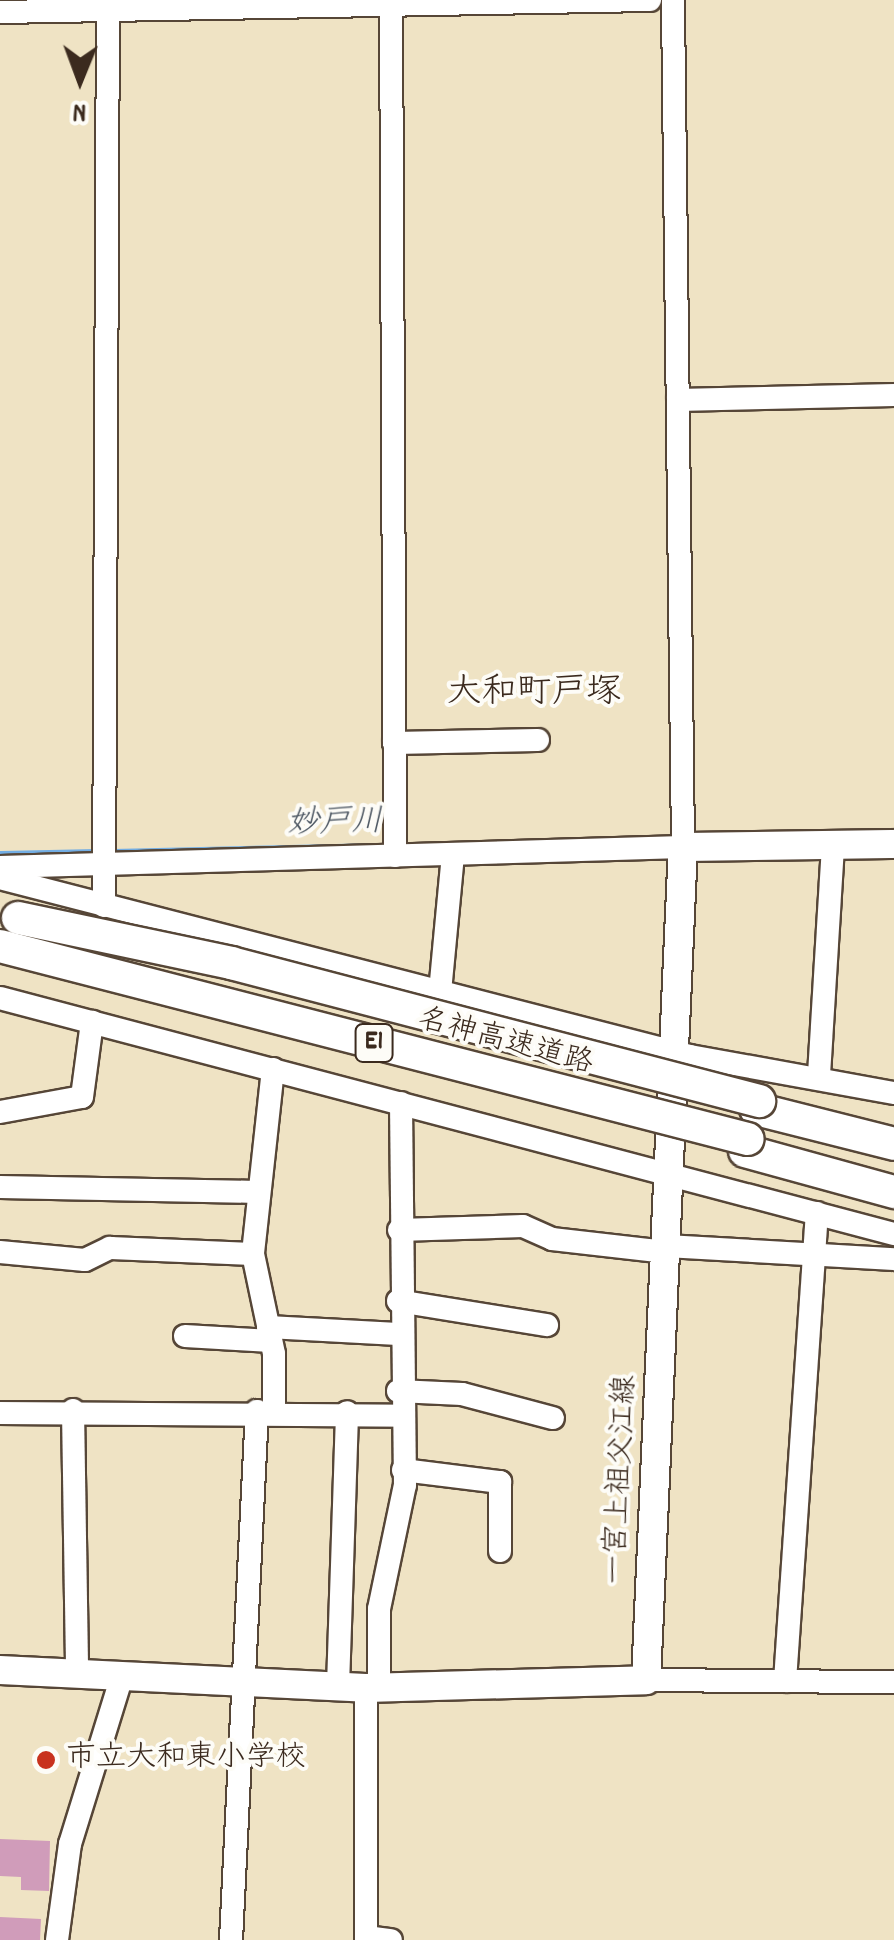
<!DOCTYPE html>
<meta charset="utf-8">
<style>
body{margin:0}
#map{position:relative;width:894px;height:1940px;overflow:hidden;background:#efe3c4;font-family:Dekko,"Klee One",sans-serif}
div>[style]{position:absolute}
.stream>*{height:5px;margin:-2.5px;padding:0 2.5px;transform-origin:2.5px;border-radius:2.5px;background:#72ade3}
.building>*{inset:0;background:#d09cba}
.roads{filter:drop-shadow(2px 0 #564637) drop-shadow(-2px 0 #564637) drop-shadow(0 2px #564637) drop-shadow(0 -2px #564637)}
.minor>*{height:22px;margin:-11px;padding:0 11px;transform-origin:11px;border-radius:11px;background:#fff}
.major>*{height:28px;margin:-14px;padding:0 14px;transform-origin:14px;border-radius:14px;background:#fff}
.highway>*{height:32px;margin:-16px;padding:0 16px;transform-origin:16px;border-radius:16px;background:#fff}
.bridges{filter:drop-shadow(2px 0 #564637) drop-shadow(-2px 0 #564637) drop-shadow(0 2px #564637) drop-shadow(0 -2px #564637)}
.highway-bridge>*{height:32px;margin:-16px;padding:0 16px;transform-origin:16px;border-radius:16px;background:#fff}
.dots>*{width:28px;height:28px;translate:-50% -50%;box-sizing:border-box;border:5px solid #fdfcf7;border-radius:50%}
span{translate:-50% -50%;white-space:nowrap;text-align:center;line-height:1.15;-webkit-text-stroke:8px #fdfcf7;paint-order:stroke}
.shield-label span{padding:2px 8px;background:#fdfcf7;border:2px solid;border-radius:8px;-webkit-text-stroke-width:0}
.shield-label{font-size:28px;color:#3b2a1e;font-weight:700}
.street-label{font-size:30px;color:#3b2a1e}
.poi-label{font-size:30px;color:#3b2a1e}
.left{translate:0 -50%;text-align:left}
.water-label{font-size:32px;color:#4e5863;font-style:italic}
.quarter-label{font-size:35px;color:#3b2a1e}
.north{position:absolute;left:30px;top:30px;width:100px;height:100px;-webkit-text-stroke:8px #fdfcf7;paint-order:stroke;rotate:181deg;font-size:28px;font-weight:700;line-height:40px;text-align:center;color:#3b2a1e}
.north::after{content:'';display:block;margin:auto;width:35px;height:45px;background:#3b2a1e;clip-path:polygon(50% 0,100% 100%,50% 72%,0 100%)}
</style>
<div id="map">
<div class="stream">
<div style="left:113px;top:851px;width:269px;rotate:-1.3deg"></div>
<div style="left:0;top:853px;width:97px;rotate:-1.2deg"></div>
</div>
<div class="building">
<div style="clip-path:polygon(0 1839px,50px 1841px,49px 1891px,21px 1890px,21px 1877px,0 1876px)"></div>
<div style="clip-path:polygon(0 1917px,41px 1919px,40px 1940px,0 1940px)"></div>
</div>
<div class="roads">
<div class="minor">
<div style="left:391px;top:0;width:856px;rotate:89.73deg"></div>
<div style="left:0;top:12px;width:650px;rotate:-1.06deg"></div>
<div style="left:678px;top:400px;width:216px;rotate:-1.3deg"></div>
<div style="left:394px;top:743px;width:144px;rotate:-1.2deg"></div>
<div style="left:0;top:867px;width:683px;rotate:-1.68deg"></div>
<div style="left:683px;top:847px;width:847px;rotate:-90.68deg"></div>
<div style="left:0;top:878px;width:713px;rotate:14.47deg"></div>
<div style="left:690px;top:1056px;width:207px;rotate:10.3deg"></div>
<div style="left:104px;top:906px;width:906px;rotate:-89.75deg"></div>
<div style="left:440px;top:992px;width:138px;rotate:-84.6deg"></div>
<div style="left:0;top:998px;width:925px;rotate:14.79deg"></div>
<div style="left:273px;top:1069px;width:186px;rotate:96.2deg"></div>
<div style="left:253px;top:1254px;width:102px;rotate:78.1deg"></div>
<div style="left:274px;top:1354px;width:57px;rotate:90deg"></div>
<div style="left:819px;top:1075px;width:230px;rotate:-86.5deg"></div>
<div style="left:0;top:1112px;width:83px;rotate:-10.4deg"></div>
<div style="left:82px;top:1097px;width:76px;rotate:-82.4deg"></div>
<div style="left:0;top:1187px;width:255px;rotate:1.1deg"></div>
<div style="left:399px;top:1230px;width:124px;rotate:-1.8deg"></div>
<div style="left:523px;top:1226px;width:32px;rotate:24deg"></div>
<div style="left:552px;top:1239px;width:115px;rotate:6.5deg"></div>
<div style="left:666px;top:1246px;width:228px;rotate:3.3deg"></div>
<div style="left:0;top:1252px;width:85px;rotate:5.4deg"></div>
<div style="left:85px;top:1260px;width:28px;rotate:-26deg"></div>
<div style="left:110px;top:1248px;width:143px;rotate:2.4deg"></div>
<div style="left:398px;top:1301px;width:151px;rotate:9.2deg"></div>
<div style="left:268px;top:1327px;width:130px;rotate:3.1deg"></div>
<div style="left:185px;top:1336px;width:86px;rotate:3.3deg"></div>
<div style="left:398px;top:1391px;width:64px;rotate:2.7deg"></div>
<div style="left:462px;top:1394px;width:94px;rotate:14.8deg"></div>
<div style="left:73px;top:1410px;width:264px;rotate:89.1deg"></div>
<div style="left:0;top:1413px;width:399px;rotate:0.4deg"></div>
<div style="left:403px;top:1470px;width:98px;rotate:7.1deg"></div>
<div style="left:500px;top:1482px;width:69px;rotate:90deg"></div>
<div style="left:646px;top:1680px;width:248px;rotate:0.5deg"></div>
<div style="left:785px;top:1681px;width:469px;rotate:-86.1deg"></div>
<div style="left:338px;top:1686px;width:274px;rotate:-88.1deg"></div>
<div style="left:379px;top:1687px;width:78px;rotate:-90deg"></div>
<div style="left:379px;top:1609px;width:127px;rotate:-78.2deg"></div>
<div style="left:405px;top:1485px;width:382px;rotate:-90.6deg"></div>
<div style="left:366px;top:1937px;width:25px;rotate:7deg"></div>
<div style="left:57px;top:1940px;width:97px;rotate:-82.3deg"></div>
<div style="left:70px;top:1844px;width:176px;rotate:-72.8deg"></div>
<div style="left:231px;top:1940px;width:530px;rotate:-87.19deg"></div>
<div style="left:366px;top:1940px;width:252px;rotate:-90deg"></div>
</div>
<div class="major">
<div style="left:0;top:1670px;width:366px;rotate:2.8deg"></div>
<div style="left:366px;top:1688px;width:280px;rotate:-1.6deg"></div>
<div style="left:646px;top:1680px;width:834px;rotate:-87.46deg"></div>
<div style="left:683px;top:847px;width:211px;rotate:-0.8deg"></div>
</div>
<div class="highway">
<div style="left:756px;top:1109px;width:142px;rotate:14.2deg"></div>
<div style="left:745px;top:1151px;width:155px;rotate:15.4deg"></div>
</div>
</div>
<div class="bridges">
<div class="highway-bridge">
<div style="left:18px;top:918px;width:218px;rotate:11.9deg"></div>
<div style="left:231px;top:963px;width:546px;rotate:14.65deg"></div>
<div style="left:0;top:946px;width:772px;rotate:14.47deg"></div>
</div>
</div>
<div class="dots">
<div style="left:46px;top:1760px;background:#c8321e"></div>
</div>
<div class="shield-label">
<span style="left:374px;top:1043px">E1</span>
</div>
<div class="street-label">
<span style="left:505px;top:1044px;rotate:15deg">名神高速道路</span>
<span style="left:623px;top:1480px;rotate:-87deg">一宮上祖父江線</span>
</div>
<div class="poi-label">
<span class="left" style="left:66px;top:1760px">市立大和東小学校</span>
</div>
<div class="water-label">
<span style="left:335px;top:825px;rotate:-1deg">妙戸川</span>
</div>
<div class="quarter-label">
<span style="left:534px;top:694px">大和町戸塚</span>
</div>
<div class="north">N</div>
</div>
